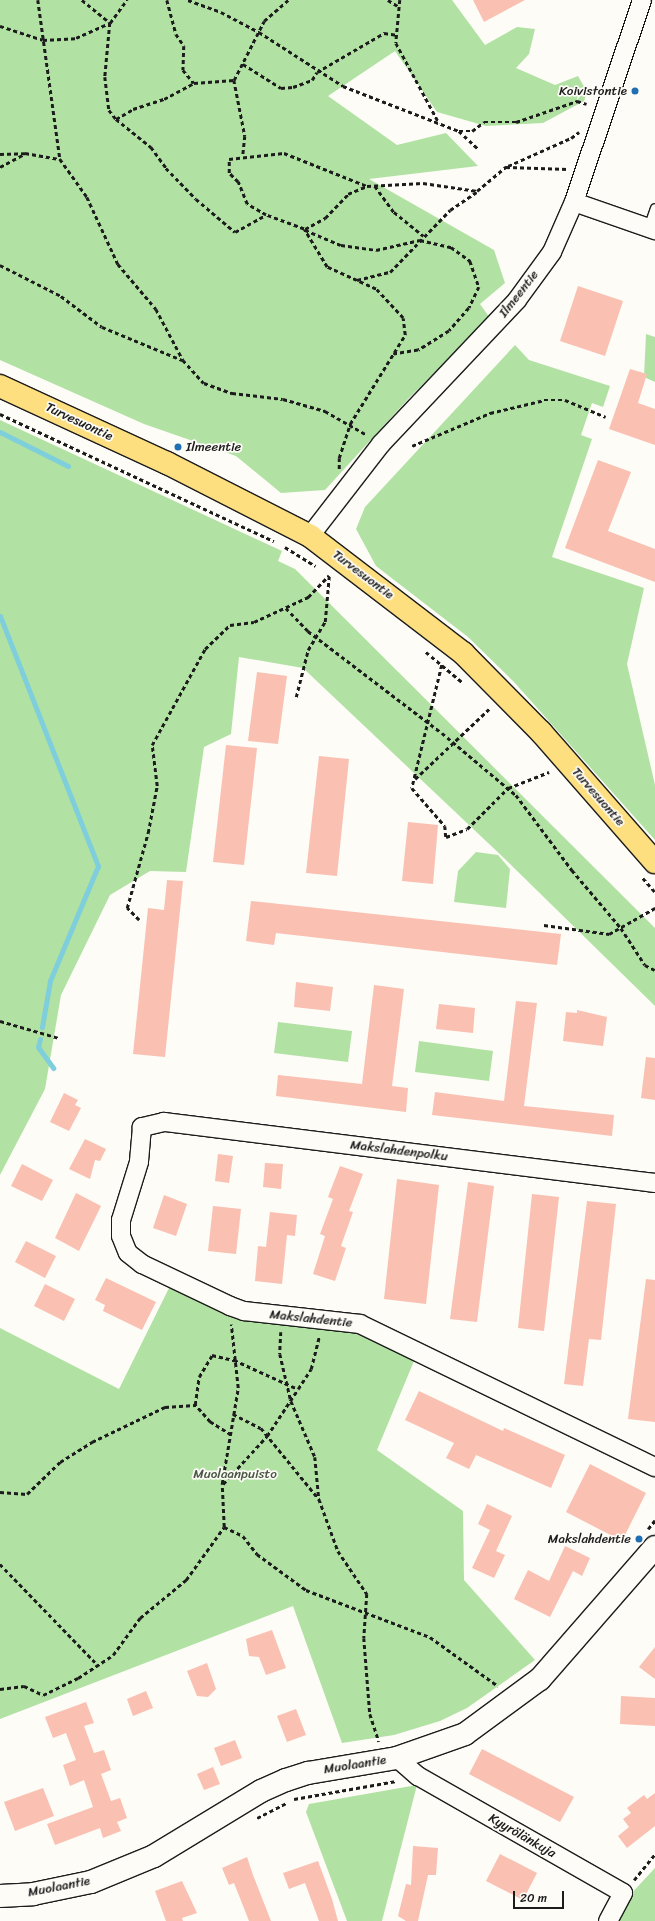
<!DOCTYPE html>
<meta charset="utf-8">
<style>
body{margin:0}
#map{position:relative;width:655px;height:1921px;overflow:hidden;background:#fdfcf7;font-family:Sriracha,sans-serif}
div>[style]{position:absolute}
.green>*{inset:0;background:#b1e2a3}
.stream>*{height:5px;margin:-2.5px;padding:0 2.5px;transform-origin:2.5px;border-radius:2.5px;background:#7fcedb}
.building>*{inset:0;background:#fac0b2}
.path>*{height:2.5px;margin-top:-1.25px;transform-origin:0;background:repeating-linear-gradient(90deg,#1c1c1c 0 4px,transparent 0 7px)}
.roads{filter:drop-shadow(1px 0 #1c1c1c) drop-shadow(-1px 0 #1c1c1c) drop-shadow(0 1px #1c1c1c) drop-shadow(0 -1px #1c1c1c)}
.lane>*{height:9px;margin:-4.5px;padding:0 4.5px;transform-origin:4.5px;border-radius:4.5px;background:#fdfcf7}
.street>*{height:18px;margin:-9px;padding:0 9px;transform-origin:9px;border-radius:9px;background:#fdfcf7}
.secondary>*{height:22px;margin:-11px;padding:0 11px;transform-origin:11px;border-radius:11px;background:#fdfcf7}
.primary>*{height:22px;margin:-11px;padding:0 11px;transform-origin:11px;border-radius:11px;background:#fedf80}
.dots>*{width:11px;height:11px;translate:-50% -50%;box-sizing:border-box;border:2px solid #fdfcf7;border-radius:50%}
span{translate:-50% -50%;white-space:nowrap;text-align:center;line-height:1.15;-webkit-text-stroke:3.5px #fdfcf7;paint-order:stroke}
.poi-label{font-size:13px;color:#1c1c1c}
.right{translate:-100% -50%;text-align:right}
.left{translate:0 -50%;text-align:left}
.street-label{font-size:13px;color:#1c1c1c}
.park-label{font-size:13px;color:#495744}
.scale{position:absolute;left:513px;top:1891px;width:51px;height:18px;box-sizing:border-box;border:2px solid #1c1c1c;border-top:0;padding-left:5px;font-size:12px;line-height:14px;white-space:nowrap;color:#1c1c1c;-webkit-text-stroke:3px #fdfcf7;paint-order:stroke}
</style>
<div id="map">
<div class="green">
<div style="clip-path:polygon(0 0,452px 0,485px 45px,517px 27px,535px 29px,529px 54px,516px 68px,555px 85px,578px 76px,587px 92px,584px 101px,543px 123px,486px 126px,437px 112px,395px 51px,328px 96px,397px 145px,446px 133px,478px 166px,369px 179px,494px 250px,505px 283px,480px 304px,490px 318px,409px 398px,325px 490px,281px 493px,236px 456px,144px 424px,0 360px)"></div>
<div style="clip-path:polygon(646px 334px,655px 337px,655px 382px,644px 377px)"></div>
<div style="clip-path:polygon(515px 345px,529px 360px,610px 386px,603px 407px,592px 403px,581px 435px,592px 439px,552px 557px,644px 588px,627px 664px,655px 785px,655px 840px,514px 682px,468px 637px,376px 566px,356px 529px,365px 507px)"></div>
<div style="clip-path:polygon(0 420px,282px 551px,278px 561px,295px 569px,655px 928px,655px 1006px,505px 859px,303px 668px,239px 657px,231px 734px,204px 747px,186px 872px,150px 871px,110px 895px,61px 995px,45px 1089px,0 1175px)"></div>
<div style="clip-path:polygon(476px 852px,498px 855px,510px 869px,506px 908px,454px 902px,458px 871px)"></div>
<div style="clip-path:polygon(278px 1022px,352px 1031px,348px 1062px,274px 1053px)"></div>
<div style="clip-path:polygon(419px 1041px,493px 1051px,489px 1081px,415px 1072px)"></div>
<div style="clip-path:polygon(170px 1286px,354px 1332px,414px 1361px,377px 1450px,463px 1511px,464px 1580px,535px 1660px,467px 1708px,440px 1721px,394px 1735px,342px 1743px,293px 1606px,0 1719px,0 1328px,119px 1389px)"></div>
<div style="clip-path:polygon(417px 1785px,382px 1921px,347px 1921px,306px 1812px,309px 1804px)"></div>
<div style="clip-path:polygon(655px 1868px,655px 1921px,618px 1921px,629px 1896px)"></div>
</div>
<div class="stream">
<div style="left:0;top:432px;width:76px;rotate:26.6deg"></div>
<div style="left:0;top:616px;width:269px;rotate:68.6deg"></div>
<div style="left:98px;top:866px;width:125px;rotate:112.7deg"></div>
<div style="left:50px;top:981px;width:47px;rotate:99.9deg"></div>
<div style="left:40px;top:1039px;width:8px;rotate:104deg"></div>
<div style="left:38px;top:1047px;width:26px;rotate:54deg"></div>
</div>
<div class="building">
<div style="clip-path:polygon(473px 0,525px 0,484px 22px)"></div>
<div style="clip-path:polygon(578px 286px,623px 301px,605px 356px,560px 341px)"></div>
<div style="clip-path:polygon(630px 369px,647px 374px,638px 403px,655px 409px,655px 445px,609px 429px)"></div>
<div style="clip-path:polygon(598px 460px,631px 472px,608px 531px,655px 549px,655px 582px,565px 548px)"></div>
<div style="clip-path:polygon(257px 672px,287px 676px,278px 744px,248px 741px)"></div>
<div style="clip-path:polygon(226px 745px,257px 748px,244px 865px,213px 862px)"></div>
<div style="clip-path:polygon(319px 756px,349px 759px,337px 876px,306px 873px)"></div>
<div style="clip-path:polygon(408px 822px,438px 825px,433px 884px,402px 881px)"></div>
<div style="clip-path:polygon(167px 880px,183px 881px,165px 1057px,133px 1054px,148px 908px,164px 910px)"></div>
<div style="clip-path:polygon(251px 901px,561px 934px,557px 965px,276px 933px,274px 945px,246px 941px)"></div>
<div style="clip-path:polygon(296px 982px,333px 987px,330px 1011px,294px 1007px)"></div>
<div style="clip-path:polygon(374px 985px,404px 989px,392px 1086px,408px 1088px,406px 1112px,276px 1096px,278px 1075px,362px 1084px)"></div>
<div style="clip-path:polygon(516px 1001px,537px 1003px,524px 1106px,614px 1115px,612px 1136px,432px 1115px,435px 1092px,504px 1101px)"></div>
<div style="clip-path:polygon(439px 1004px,475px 1008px,473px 1033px,436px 1029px)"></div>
<div style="clip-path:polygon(577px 1010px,607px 1017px,603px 1046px,563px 1041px,566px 1012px,577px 1013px)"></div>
<div style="clip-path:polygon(646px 1057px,655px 1058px,655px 1100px,641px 1098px)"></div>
<div style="clip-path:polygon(64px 1093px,78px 1100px,75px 1105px,81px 1108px,69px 1131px,50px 1122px)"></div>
<div style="clip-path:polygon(85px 1139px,106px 1149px,100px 1161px,95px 1160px,90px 1179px,69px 1169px)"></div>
<div style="clip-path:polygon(218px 1154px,233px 1156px,229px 1183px,215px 1181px)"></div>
<div style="clip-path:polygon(265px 1163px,283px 1164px,281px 1189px,263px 1187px)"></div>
<div style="clip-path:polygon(22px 1164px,53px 1180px,42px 1201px,11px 1186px)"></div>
<div style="clip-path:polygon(340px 1166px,363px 1174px,349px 1211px,353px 1212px,341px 1246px,346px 1248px,335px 1281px,313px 1274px,325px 1236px,320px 1234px,333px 1199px,328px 1197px)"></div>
<div style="clip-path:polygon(397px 1179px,439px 1185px,426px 1304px,384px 1299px)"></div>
<div style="clip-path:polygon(468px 1182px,494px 1186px,477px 1322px,450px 1319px)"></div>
<div style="clip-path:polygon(76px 1193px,101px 1206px,79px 1251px,55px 1238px)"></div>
<div style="clip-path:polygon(532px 1194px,559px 1197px,544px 1331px,518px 1328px)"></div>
<div style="clip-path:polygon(164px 1195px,187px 1204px,176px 1236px,153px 1228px)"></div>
<div style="clip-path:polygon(587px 1201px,616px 1204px,601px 1340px,589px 1339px,583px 1386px,564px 1384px)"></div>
<div style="clip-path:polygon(213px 1206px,241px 1209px,236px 1254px,208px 1251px)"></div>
<div style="clip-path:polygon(270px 1212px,297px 1215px,295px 1236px,287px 1235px,282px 1284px,255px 1281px,258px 1246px,266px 1247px)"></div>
<div style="clip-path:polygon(26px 1241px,56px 1256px,45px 1278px,15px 1262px)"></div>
<div style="clip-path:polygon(106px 1278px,156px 1302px,142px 1330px,103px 1311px,105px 1305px,95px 1300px)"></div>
<div style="clip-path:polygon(646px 1279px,655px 1280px,655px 1422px,628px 1419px)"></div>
<div style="clip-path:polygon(45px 1284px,75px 1299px,64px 1321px,34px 1306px)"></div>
<div style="clip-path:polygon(419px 1391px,503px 1431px,504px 1428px,565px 1455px,551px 1488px,476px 1455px,469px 1469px,446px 1458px,454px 1443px,405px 1420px)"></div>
<div style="clip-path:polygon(590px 1464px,646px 1493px,622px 1541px,566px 1512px)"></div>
<div style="clip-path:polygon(487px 1504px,512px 1516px,496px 1551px,505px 1555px,494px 1578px,472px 1568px,490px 1530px,478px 1524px)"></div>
<div style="clip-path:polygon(565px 1546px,590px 1558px,582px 1576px,573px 1571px,550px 1617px,514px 1599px,528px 1570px,549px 1581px)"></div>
<div style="clip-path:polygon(272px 1630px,286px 1668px,266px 1675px,259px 1657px,249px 1656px,246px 1639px)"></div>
<div style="clip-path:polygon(655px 1647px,655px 1679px,639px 1667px)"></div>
<div style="clip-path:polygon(207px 1663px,216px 1689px,208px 1697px,197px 1696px,187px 1671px)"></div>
<div style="clip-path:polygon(146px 1691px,153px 1708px,133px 1716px,127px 1699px)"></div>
<div style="clip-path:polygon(621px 1696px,655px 1698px,655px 1726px,620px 1724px)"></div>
<div style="clip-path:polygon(86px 1702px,94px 1723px,84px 1726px,94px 1753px,104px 1750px,111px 1770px,101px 1774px,111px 1801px,120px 1798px,127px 1818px,117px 1822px,121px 1831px,103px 1838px,100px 1828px,55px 1845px,47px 1824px,93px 1807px,84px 1780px,70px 1786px,63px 1765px,76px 1760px,66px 1733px,53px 1738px,45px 1717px)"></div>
<div style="clip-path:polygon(296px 1709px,306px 1735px,287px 1742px,277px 1716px)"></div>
<div style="clip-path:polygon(235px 1740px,242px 1758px,221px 1766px,214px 1748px)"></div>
<div style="clip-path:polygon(482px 1749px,574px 1797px,560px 1822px,469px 1774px)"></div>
<div style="clip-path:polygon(213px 1767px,220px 1784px,204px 1790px,197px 1774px)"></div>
<div style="clip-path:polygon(43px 1788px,54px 1816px,15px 1831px,4px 1802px)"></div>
<div style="clip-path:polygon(655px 1793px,655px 1826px,627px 1848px,618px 1836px,629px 1827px,623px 1819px,631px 1813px,627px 1808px,644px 1795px,647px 1799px)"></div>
<div style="clip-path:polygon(413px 1846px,438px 1848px,436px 1875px,428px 1875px,418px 1921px,406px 1921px,398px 1916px,406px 1884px,411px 1885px)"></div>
<div style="clip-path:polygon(500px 1854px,537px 1873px,523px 1900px,486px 1881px)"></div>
<div style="clip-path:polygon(247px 1857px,253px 1875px,271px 1921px,249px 1921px,234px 1883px,229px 1885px,222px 1868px)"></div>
<div style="clip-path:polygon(318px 1861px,332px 1899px,338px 1921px,319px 1921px,305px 1883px,289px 1889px,283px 1873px)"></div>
<div style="clip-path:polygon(182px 1881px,197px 1913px,182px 1918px,183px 1921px,166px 1921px,155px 1891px)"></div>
</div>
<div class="path">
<div style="left:38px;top:0;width:161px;rotate:82.1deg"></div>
<div style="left:82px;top:0;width:36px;rotate:39deg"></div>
<div style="left:167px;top:0;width:35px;rotate:75deg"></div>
<div style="left:176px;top:34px;width:14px;rotate:56deg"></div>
<div style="left:184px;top:46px;width:24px;rotate:92deg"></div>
<div style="left:183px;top:70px;width:17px;rotate:50deg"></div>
<div style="left:188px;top:0;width:35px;rotate:20deg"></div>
<div style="left:221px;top:12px;width:43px;rotate:27.8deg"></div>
<div style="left:259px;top:32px;width:100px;rotate:32.7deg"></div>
<div style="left:343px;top:86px;width:124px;rotate:21.2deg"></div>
<div style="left:459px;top:131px;width:26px;rotate:43deg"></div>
<div style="left:388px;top:0;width:13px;rotate:32deg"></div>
<div style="left:400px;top:0;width:43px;rotate:95.3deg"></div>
<div style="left:396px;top:43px;width:91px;rotate:61.7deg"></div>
<div style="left:110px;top:23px;width:54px;rotate:95.3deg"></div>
<div style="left:105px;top:77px;width:33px;rotate:83deg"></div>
<div style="left:109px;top:110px;width:11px;rotate:52deg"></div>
<div style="left:116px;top:119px;width:20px;rotate:-30deg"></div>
<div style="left:133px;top:109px;width:33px;rotate:-18deg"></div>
<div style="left:164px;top:99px;width:34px;rotate:-28deg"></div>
<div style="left:194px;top:83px;width:40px;rotate:-4.3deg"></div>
<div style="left:234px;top:80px;width:57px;rotate:78.9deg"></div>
<div style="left:245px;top:136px;width:20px;rotate:96deg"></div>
<div style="left:0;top:26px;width:45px;rotate:18deg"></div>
<div style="left:43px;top:40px;width:33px;rotate:-3deg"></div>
<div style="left:76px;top:38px;width:37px;rotate:-24deg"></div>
<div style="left:110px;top:23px;width:29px;rotate:-54deg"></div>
<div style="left:243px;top:64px;width:45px;rotate:32.3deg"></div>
<div style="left:281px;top:88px;width:12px;rotate:-5deg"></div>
<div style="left:293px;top:87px;width:20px;rotate:-20deg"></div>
<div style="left:312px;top:80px;width:9px;rotate:-58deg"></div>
<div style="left:317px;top:72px;width:78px;rotate:-30.2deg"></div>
<div style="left:384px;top:33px;width:14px;rotate:8deg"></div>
<div style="left:234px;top:80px;width:66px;rotate:-63deg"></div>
<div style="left:264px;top:21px;width:32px;rotate:-41deg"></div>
<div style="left:116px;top:119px;width:45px;rotate:38.7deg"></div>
<div style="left:151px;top:147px;width:26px;rotate:54deg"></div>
<div style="left:166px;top:168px;width:43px;rotate:45.9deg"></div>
<div style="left:196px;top:199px;width:51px;rotate:40.2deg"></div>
<div style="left:235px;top:232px;width:35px;rotate:-29deg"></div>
<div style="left:459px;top:131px;width:13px"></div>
<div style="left:472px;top:131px;width:15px;rotate:-37deg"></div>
<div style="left:484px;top:122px;width:32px"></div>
<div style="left:516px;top:122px;width:65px;rotate:-19deg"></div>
<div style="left:577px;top:101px;width:10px;rotate:17deg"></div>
<div style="left:0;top:154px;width:25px;rotate:-2deg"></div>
<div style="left:25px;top:153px;width:36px;rotate:10deg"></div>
<div style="left:60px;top:159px;width:47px;rotate:54.6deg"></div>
<div style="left:87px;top:197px;width:74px;rotate:65.2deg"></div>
<div style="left:118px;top:264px;width:59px;rotate:49.8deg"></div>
<div style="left:156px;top:309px;width:58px;rotate:62.1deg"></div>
<div style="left:183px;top:360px;width:31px;rotate:48deg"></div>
<div style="left:204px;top:383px;width:30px;rotate:20deg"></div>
<div style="left:232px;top:393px;width:51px;rotate:6.7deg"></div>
<div style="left:283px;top:399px;width:44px;rotate:15.9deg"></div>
<div style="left:325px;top:411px;width:48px;rotate:29.7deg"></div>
<div style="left:508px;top:166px;width:69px;rotate:-24deg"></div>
<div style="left:571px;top:138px;width:10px;rotate:-37deg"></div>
<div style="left:0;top:167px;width:27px;rotate:-28deg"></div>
<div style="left:375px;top:186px;width:32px;rotate:54deg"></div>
<div style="left:394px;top:212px;width:38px;rotate:39deg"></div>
<div style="left:305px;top:229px;width:23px;rotate:-29deg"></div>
<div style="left:325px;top:218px;width:33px;rotate:-46deg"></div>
<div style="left:348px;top:194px;width:21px;rotate:-23deg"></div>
<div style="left:305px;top:230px;width:39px;rotate:23deg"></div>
<div style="left:341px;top:245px;width:35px;rotate:8deg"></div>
<div style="left:376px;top:250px;width:45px;rotate:-12.8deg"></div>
<div style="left:420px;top:240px;width:32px;rotate:13deg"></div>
<div style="left:451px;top:247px;width:24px;rotate:36deg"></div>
<div style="left:470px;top:261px;width:28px;rotate:71deg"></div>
<div style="left:479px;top:287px;width:23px;rotate:115deg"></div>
<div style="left:469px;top:308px;width:30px;rotate:131deg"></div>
<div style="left:449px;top:331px;width:36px;rotate:148deg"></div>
<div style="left:418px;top:350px;width:25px;rotate:171deg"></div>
<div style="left:0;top:265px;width:68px;rotate:26.9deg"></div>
<div style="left:61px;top:296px;width:51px;rotate:37.1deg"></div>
<div style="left:102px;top:327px;width:87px;rotate:22.4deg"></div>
<div style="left:357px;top:280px;width:34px;rotate:-14deg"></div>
<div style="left:390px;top:272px;width:86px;rotate:-45.9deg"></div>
<div style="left:450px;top:210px;width:32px;rotate:-34deg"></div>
<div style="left:0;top:414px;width:302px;rotate:24.9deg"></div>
<div style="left:412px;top:446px;width:85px;rotate:-22.9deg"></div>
<div style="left:490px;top:413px;width:56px;rotate:-13.5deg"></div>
<div style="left:544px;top:400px;width:21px"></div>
<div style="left:565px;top:400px;width:44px;rotate:22.5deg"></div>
<div style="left:339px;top:469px;width:11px;rotate:-90deg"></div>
<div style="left:339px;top:458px;width:36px;rotate:-72deg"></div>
<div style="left:350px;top:424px;width:105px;rotate:-58.3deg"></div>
<div style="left:405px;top:335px;width:17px;rotate:-97deg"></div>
<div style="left:403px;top:318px;width:40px;rotate:-133deg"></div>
<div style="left:376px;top:289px;width:54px;rotate:-155.8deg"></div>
<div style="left:327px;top:267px;width:44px;rotate:-121.2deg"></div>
<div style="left:304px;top:229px;width:40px;rotate:-159.8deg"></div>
<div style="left:266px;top:215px;width:22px;rotate:-150deg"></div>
<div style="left:247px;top:204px;width:24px;rotate:-112deg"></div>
<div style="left:238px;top:182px;width:13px;rotate:-135deg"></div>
<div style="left:229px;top:173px;width:14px;rotate:-90deg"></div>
<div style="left:229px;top:159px;width:55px;rotate:-6.2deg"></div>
<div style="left:284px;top:153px;width:89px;rotate:21.7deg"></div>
<div style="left:367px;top:186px;width:56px;rotate:-3.1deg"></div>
<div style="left:423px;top:183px;width:55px;rotate:8.4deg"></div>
<div style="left:477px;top:191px;width:38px;rotate:-40deg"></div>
<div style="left:506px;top:167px;width:62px;rotate:1.8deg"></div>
<div style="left:285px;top:547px;width:36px;rotate:32deg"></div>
<div style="left:286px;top:608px;width:32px;rotate:46deg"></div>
<div style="left:308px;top:631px;width:168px;rotate:37.3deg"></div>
<div style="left:442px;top:733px;width:97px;rotate:40deg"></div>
<div style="left:516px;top:795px;width:94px;rotate:53.3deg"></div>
<div style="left:572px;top:870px;width:76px;rotate:49.8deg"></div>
<div style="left:621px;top:928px;width:44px;rotate:57deg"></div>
<div style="left:645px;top:965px;width:11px;rotate:27deg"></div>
<div style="left:426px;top:652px;width:47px;rotate:39.8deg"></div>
<div style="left:442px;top:665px;width:127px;rotate:103.7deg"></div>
<div style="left:412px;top:788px;width:50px;rotate:49deg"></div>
<div style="left:445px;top:826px;width:11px;rotate:85deg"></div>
<div style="left:446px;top:837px;width:22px;rotate:-21deg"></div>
<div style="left:467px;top:829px;width:58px;rotate:-45deg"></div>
<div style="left:508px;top:788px;width:44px;rotate:-21.3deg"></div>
<div style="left:296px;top:697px;width:49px;rotate:-75.7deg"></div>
<div style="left:308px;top:650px;width:33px;rotate:-59deg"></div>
<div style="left:325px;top:622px;width:46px;rotate:-85deg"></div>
<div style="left:415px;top:779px;width:103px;rotate:-43.4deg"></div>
<div style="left:643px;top:878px;width:18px;rotate:49deg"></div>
<div style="left:139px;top:920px;width:17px;rotate:-135deg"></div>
<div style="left:127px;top:908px;width:78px;rotate:-74.4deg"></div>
<div style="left:148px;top:833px;width:48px;rotate:-79.2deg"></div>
<div style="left:157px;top:786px;width:41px;rotate:-97deg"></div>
<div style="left:152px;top:745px;width:110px;rotate:-61.1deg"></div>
<div style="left:205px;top:649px;width:35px;rotate:-44deg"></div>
<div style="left:230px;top:625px;width:24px;rotate:-7deg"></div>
<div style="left:254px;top:622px;width:60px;rotate:-24.8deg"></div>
<div style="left:308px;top:597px;width:30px;rotate:-46deg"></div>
<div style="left:544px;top:925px;width:66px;rotate:7.9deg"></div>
<div style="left:609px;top:934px;width:53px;rotate:-29.5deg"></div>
<div style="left:0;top:1021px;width:61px;rotate:16.1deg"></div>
<div style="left:281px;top:1332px;width:22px;rotate:93deg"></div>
<div style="left:280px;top:1354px;width:48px;rotate:76.8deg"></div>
<div style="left:291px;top:1401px;width:61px;rotate:66.8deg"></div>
<div style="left:315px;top:1457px;width:42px;rotate:84.6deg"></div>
<div style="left:233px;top:1414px;width:31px;rotate:27deg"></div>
<div style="left:261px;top:1428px;width:92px;rotate:50.8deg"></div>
<div style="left:319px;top:1499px;width:55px;rotate:69.9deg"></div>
<div style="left:338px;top:1551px;width:52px;rotate:56deg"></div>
<div style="left:367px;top:1594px;width:44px;rotate:93.9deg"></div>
<div style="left:364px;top:1638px;width:76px;rotate:85.5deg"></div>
<div style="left:370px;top:1714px;width:29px;rotate:72deg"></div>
<div style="left:231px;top:1435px;width:25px;rotate:-148deg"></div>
<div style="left:210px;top:1422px;width:23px;rotate:-131deg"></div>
<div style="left:195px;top:1405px;width:28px;rotate:-82deg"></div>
<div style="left:199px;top:1377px;width:26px;rotate:-59deg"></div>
<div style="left:212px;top:1355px;width:23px;rotate:13deg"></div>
<div style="left:234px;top:1360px;width:70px;rotate:24.4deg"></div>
<div style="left:223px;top:1484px;width:65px;rotate:-47.5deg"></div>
<div style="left:267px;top:1436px;width:56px;rotate:-56.6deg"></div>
<div style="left:298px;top:1389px;width:24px;rotate:-57deg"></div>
<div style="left:311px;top:1369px;width:34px;rotate:-76deg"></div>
<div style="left:0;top:1492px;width:27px;rotate:4deg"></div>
<div style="left:27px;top:1494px;width:46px;rotate:-44.1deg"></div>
<div style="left:60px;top:1462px;width:38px;rotate:-32deg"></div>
<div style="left:92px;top:1442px;width:81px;rotate:-25.6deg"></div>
<div style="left:165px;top:1407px;width:30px;rotate:-4deg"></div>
<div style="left:224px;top:1527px;width:21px;rotate:25deg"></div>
<div style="left:243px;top:1536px;width:23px;rotate:52deg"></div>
<div style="left:257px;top:1554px;width:61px;rotate:36.3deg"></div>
<div style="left:306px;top:1590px;width:133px;rotate:20.8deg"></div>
<div style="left:430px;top:1637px;width:84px;rotate:35.8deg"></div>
<div style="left:648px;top:1529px;width:11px;rotate:-52deg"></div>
<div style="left:0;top:1564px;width:141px;rotate:45.9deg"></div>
<div style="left:0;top:1689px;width:24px;rotate:-7deg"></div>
<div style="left:24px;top:1686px;width:21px;rotate:25deg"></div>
<div style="left:43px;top:1695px;width:39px;rotate:-26deg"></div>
<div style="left:78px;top:1678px;width:42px;rotate:-33.3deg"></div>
<div style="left:113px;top:1655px;width:46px;rotate:-53.9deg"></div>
<div style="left:140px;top:1618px;width:60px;rotate:-39.6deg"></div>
<div style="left:186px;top:1580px;width:65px;rotate:-54.4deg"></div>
<div style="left:224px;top:1527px;width:43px;rotate:-92.7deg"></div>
<div style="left:222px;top:1484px;width:97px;rotate:-80.5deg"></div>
<div style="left:238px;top:1388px;width:64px;rotate:-96.2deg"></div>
<div style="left:294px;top:1799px;width:104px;rotate:-10deg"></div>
<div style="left:257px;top:1818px;width:33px;rotate:-27deg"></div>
<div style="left:634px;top:1880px;width:33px;rotate:-51deg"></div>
</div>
<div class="roads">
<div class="lane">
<div style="left:648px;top:228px;width:21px;rotate:-71deg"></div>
</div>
<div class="street">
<div style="left:574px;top:202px;width:86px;rotate:19.1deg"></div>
<div style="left:310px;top:536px;width:116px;rotate:-52.3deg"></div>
<div style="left:381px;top:444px;width:198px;rotate:-46.6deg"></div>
<div style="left:517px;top:300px;width:59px;rotate:-53.9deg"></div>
<div style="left:552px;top:252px;width:55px;rotate:-66.3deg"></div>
<div style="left:574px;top:202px;width:213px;rotate:-71.4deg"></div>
<div style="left:655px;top:1183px;width:495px;rotate:-172.9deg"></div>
<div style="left:164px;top:1122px;width:23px;rotate:167deg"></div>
<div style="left:142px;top:1127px;width:35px;rotate:95deg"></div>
<div style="left:139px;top:1162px;width:61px;rotate:107.2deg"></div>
<div style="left:121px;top:1220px;width:16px;rotate:90deg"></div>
<div style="left:121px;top:1236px;width:18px;rotate:68deg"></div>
<div style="left:128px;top:1253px;width:18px;rotate:38deg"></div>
<div style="left:142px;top:1264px;width:98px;rotate:25.5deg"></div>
<div style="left:230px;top:1306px;width:15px;rotate:20deg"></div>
<div style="left:244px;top:1311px;width:117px;rotate:6.4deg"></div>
<div style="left:360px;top:1324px;width:328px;rotate:25.9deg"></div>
<div style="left:397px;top:1758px;width:28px;rotate:41deg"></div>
<div style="left:418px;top:1776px;width:236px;rotate:29.7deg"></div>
<div style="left:623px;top:1893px;width:32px;rotate:118deg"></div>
</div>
<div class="secondary">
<div style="left:0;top:1896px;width:33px;rotate:-3deg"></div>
<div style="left:33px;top:1894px;width:59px;rotate:-11.7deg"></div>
<div style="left:91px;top:1882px;width:68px;rotate:-22.4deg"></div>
<div style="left:154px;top:1856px;width:125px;rotate:-31.3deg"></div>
<div style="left:261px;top:1791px;width:27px;rotate:-24deg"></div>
<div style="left:286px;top:1780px;width:23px;rotate:-18deg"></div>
<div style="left:308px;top:1773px;width:90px;rotate:-9.6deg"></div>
<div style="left:397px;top:1758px;width:72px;rotate:-19.4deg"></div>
<div style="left:465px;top:1734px;width:93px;rotate:-36.3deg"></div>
<div style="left:540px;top:1679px;width:175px;rotate:-48.9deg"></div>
</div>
<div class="primary">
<div style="left:0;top:386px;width:184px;rotate:24.8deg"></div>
<div style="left:167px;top:463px;width:161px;rotate:27deg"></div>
<div style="left:310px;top:536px;width:193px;rotate:37.4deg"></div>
<div style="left:463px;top:653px;width:111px;rotate:45.4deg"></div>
<div style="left:541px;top:732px;width:173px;rotate:48.8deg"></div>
</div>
</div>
<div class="dots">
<div style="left:635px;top:91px;background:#1f6fb2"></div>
<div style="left:178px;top:447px;background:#1f6fb2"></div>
<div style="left:639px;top:1539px;background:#1f6fb2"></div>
</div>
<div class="poi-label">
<span class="right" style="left:627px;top:91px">Koivistontie</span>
<span class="left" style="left:186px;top:447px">Ilmeentie</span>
<span class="right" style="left:631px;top:1539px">Makslahdentie</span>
</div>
<div class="street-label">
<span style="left:519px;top:294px;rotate:-52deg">Ilmeentie</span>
<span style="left:79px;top:422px;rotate:25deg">Turvesuontie</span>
<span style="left:363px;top:575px;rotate:37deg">Turvesuontie</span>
<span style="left:598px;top:797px;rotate:49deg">Turvesuontie</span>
<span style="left:399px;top:1151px;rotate:7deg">Makslahdenpolku</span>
<span style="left:311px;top:1319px;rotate:6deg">Makslahdentie</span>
<span style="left:355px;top:1765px;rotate:-9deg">Muolaantie</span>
<span style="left:522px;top:1836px;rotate:30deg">Kyyrölänkuja</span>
<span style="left:59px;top:1887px;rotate:-11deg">Muolaantie</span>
</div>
<div class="park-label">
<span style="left:235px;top:1474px">Muolaanpuisto</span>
</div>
<div class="scale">20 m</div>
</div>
